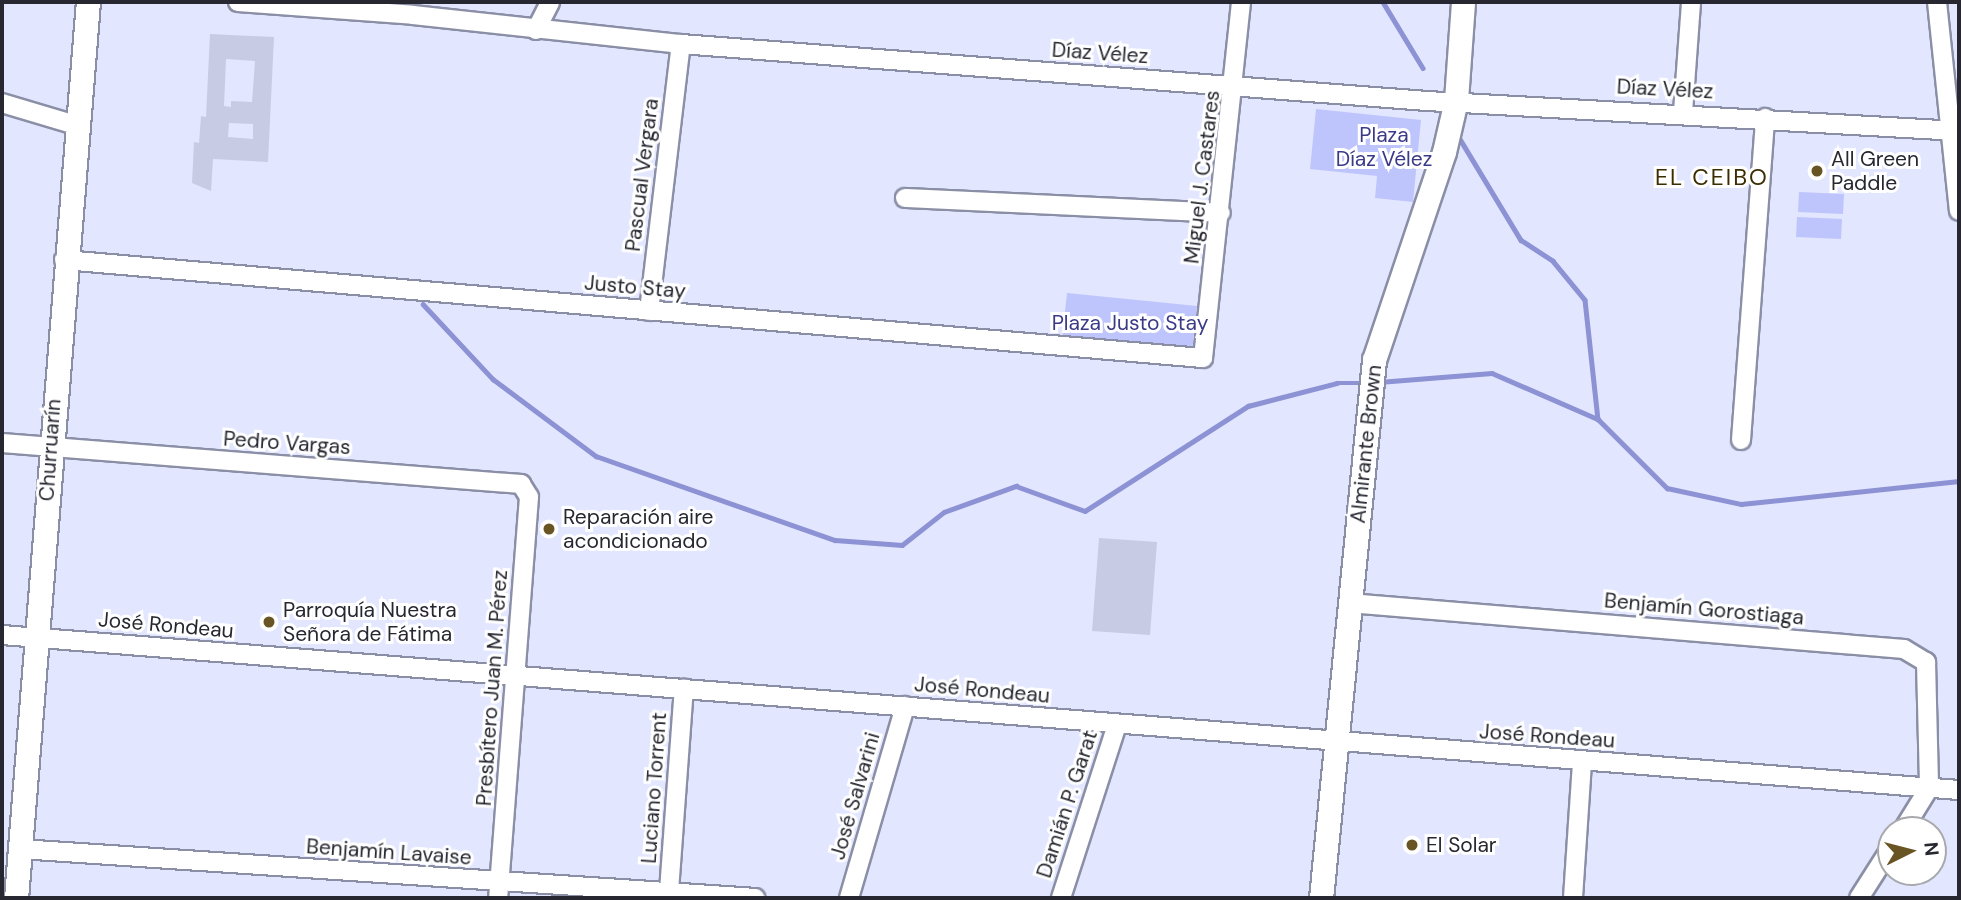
<!DOCTYPE html>
<meta charset="utf-8">
<style>
body{margin:0}
#map{position:relative;width:1961px;height:900px;overflow:hidden;background:#e2e6ff;font-family:"DM Sans",sans-serif}
div>[style]{position:absolute}
.green>*{inset:0;background:#bec5fc}
.stream>*{height:4.5px;margin:-2.25px;padding:0 2.25px;transform-origin:2.25px;border-radius:2.25px;background:#8c92d3}
.building>*{inset:0;background:#c8cbe4}
.roads{filter:drop-shadow(2px 0 #8b8fa6) drop-shadow(-2px 0 #8b8fa6) drop-shadow(0 2px #8b8fa6) drop-shadow(0 -2px #8b8fa6)}
.minor>*{height:18px;margin:-9px;padding:0 9px;transform-origin:9px;border-radius:9px;background:#fff}
.major>*{height:23px;margin:-11.5px;padding:0 11.5px;transform-origin:11.5px;border-radius:11.5px;background:#fff}
.dots>*{width:19px;height:19px;translate:-50% -50%;box-sizing:border-box;border:4px solid #fff;border-radius:50%}
span{translate:-50% -50%;white-space:nowrap;text-align:center;line-height:1.15;-webkit-text-stroke:6px #fff;paint-order:stroke}
.street-label{font-size:21px;color:#262730}
.park-label{font-size:21px;color:#3a3a88}
.poi-label{font-size:21px;color:#262730}
.left{translate:0 -50%;text-align:left}
.neighbourhood-label{font-size:23px;color:#3b2d02;letter-spacing:2px}
.frame{position:absolute;inset:0;border:4px solid #262730;pointer-events:none}
.north{position:absolute;left:1877px;top:816px;width:70px;height:70px;box-sizing:border-box;background:#fff;border:2px solid #a8a9ac;border-radius:50%;rotate:84deg;font-size:19px;font-weight:700;line-height:28px;text-align:center;color:#262730}
.north::after{content:'';display:block;margin:auto;width:24px;height:32px;background:#685523;clip-path:polygon(50% 0,100% 100%,50% 72%,0 100%)}
</style>
<div id="map">
<div class="green">
<div style="clip-path:polygon(1316px 109px,1421px 120px,1413px 202px,1375px 198px,1377px 176px,1310px 169px)"></div>
<div style="clip-path:polygon(1799px 192px,1844px 194px,1843px 214px,1798px 212px)"></div>
<div style="clip-path:polygon(1797px 217px,1842px 219px,1841px 239px,1796px 237px)"></div>
<div style="clip-path:polygon(1067px 293px,1197px 306px,1192px 353px,1062px 340px)"></div>
</div>
<div class="stream">
<div style="left:1383px;top:2px;width:77px;rotate:58.8deg"></div>
<div style="left:1460px;top:139px;width:118px;rotate:58.9deg"></div>
<div style="left:1521px;top:240px;width:38px;rotate:33deg"></div>
<div style="left:1553px;top:261px;width:50px;rotate:50.6deg"></div>
<div style="left:1585px;top:300px;width:120px;rotate:83.8deg"></div>
<div style="left:423px;top:304px;width:103px;rotate:47deg"></div>
<div style="left:493px;top:379px;width:129px;rotate:36.8deg"></div>
<div style="left:596px;top:456px;width:253px;rotate:19.4deg"></div>
<div style="left:835px;top:540px;width:67px;rotate:4.3deg"></div>
<div style="left:902px;top:545px;width:53px;rotate:-38.2deg"></div>
<div style="left:944px;top:512px;width:77px;rotate:-19.9deg"></div>
<div style="left:1016px;top:486px;width:73px;rotate:19.9deg"></div>
<div style="left:1085px;top:511px;width:194px;rotate:-32.8deg"></div>
<div style="left:1248px;top:406px;width:92px;rotate:-14.5deg"></div>
<div style="left:1337px;top:383px;width:26px"></div>
<div style="left:1379px;top:382px;width:113px;rotate:-4.6deg"></div>
<div style="left:1492px;top:373px;width:116px;rotate:23.5deg"></div>
<div style="left:1598px;top:419px;width:98px;rotate:45deg"></div>
<div style="left:1667px;top:488px;width:76px;rotate:12.2deg"></div>
<div style="left:1741px;top:504px;width:219px;rotate:-6deg"></div>
</div>
<div class="building">
<div style="clip-path:polygon(evenodd,210px 34px,274px 37px,268px 162px,213px 159px,211px 191px,192px 183px,194px 142px,199px 143px,201px 116px,206px 117px,210px 34px,226px 59px,255px 61px,252px 102px,231px 101px,231px 107px,224px 106px,226px 59px,210px 34px,229px 123px,253px 124px,253px 139px,228px 137px,229px 123px)"></div>
<div style="clip-path:polygon(1099px 538px,1157px 542px,1150px 635px,1092px 631px)"></div>
</div>
<div class="roads">
<div class="minor">
<div style="left:238px;top:2px;width:175px;rotate:4.2deg"></div>
<div style="left:413px;top:15px;width:270px;rotate:6.2deg"></div>
<div style="left:681px;top:44px;width:748px;rotate:4.37deg"></div>
<div style="left:1427px;top:101px;width:533px;rotate:3.23deg"></div>
<div style="left:1937px;top:2px;width:210px;rotate:84deg"></div>
<div style="left:536px;top:30px;width:31px;rotate:-63deg"></div>
<div style="left:2px;top:103px;width:77px;rotate:16.6deg"></div>
<div style="left:1683px;top:112px;width:110px;rotate:-85.8deg"></div>
<div style="left:905px;top:198px;width:316px;rotate:2.7deg"></div>
<div style="left:64px;top:260px;width:1143px;rotate:4.92deg"></div>
<div style="left:1203px;top:358px;width:358px;rotate:-83.9deg"></div>
<div style="left:649px;top:311px;width:269px;rotate:-83.2deg"></div>
<div style="left:1741px;top:440px;width:323px;rotate:-85.7deg"></div>
<div style="left:2px;top:443px;width:521px;rotate:4.52deg"></div>
<div style="left:521px;top:484px;width:15px;rotate:58deg"></div>
<div style="left:529px;top:497px;width:402px;rotate:94.4deg"></div>
<div style="left:1349px;top:603px;width:557px;rotate:4.74deg"></div>
<div style="left:1904px;top:649px;width:26px;rotate:31deg"></div>
<div style="left:1926px;top:662px;width:126px;rotate:88.6deg"></div>
<div style="left:1929px;top:788px;width:49px;rotate:121.8deg"></div>
<div style="left:2px;top:635px;width:1963px;rotate:4.53deg"></div>
<div style="left:20px;top:849px;width:737px;rotate:3.81deg"></div>
<div style="left:669px;top:891px;width:203px;rotate:-85.8deg"></div>
<div style="left:849px;top:898px;width:200px;rotate:-73.7deg"></div>
<div style="left:1061px;top:898px;width:182px;rotate:-72.1deg"></div>
<div style="left:1573px;top:898px;width:136px;rotate:-86.2deg"></div>
<div style="left:1859px;top:898px;width:59px;rotate:-57.4deg"></div>
</div>
<div class="major">
<div style="left:16px;top:898px;width:899px;rotate:-85.41deg"></div>
<div style="left:1321px;top:898px;width:541px;rotate:-84.37deg"></div>
<div style="left:1374px;top:360px;width:219px;rotate:-71.4deg"></div>
<div style="left:1444px;top:152px;width:53px;rotate:-77deg"></div>
<div style="left:1456px;top:100px;width:98px;rotate:-85.9deg"></div>
</div>
</div>
<div class="dots">
<div style="left:1817px;top:171px;background:#685523"></div>
<div style="left:549px;top:529px;background:#685523"></div>
<div style="left:269px;top:622px;background:#685523"></div>
<div style="left:1412px;top:845px;background:#685523"></div>
</div>
<div class="street-label">
<span style="left:1100px;top:53px;rotate:4deg">Díaz Vélez</span>
<span style="left:1665px;top:89px;rotate:3deg">Díaz Vélez</span>
<span style="left:642px;top:175px;rotate:-83deg">Pascual Vergara</span>
<span style="left:1202px;top:177px;rotate:-83deg">Miguel J. Castares</span>
<span style="left:635px;top:287px;rotate:5deg">Justo Stay</span>
<span style="left:287px;top:443px;rotate:4deg">Pedro Vargas</span>
<span style="left:1366px;top:444px;rotate:-84deg">Almirante Brown</span>
<span style="left:50px;top:450px;rotate:-86deg">Churruarín</span>
<span style="left:1704px;top:609px;rotate:5deg">Benjamín Gorostiaga</span>
<span style="left:166px;top:625px;rotate:5deg">José Rondeau</span>
<span style="left:492px;top:688px;rotate:-86deg">Presbítero Juan M. Pérez</span>
<span style="left:982px;top:690px;rotate:5deg">José Rondeau</span>
<span style="left:1547px;top:736px;rotate:4deg">José Rondeau</span>
<span style="left:654px;top:788px;rotate:-86deg">Luciano Torrent</span>
<span style="left:855px;top:796px;rotate:-74deg">José Salvarini</span>
<span style="left:1067px;top:804px;rotate:-72deg">Damián P. Garat</span>
<span style="left:389px;top:852px;rotate:4deg">Benjamín Lavaise</span>
</div>
<div class="park-label">
<span style="left:1384px;top:147px">Plaza<br>Díaz Vélez</span>
<span style="left:1130px;top:323px">Plaza Justo Stay</span>
</div>
<div class="poi-label">
<span class="left" style="left:1831px;top:171px">All Green<br>Paddle</span>
<span class="left" style="left:563px;top:529px">Reparación aire<br>acondicionado</span>
<span class="left" style="left:283px;top:622px">Parroquía Nuestra<br>Señora de Fátima</span>
<span class="left" style="left:1426px;top:845px">El Solar</span>
</div>
<div class="neighbourhood-label">
<span style="left:1712px;top:177px">EL CEIBO</span>
</div>
<div class="frame"></div>
<div class="north">N</div>
</div>
